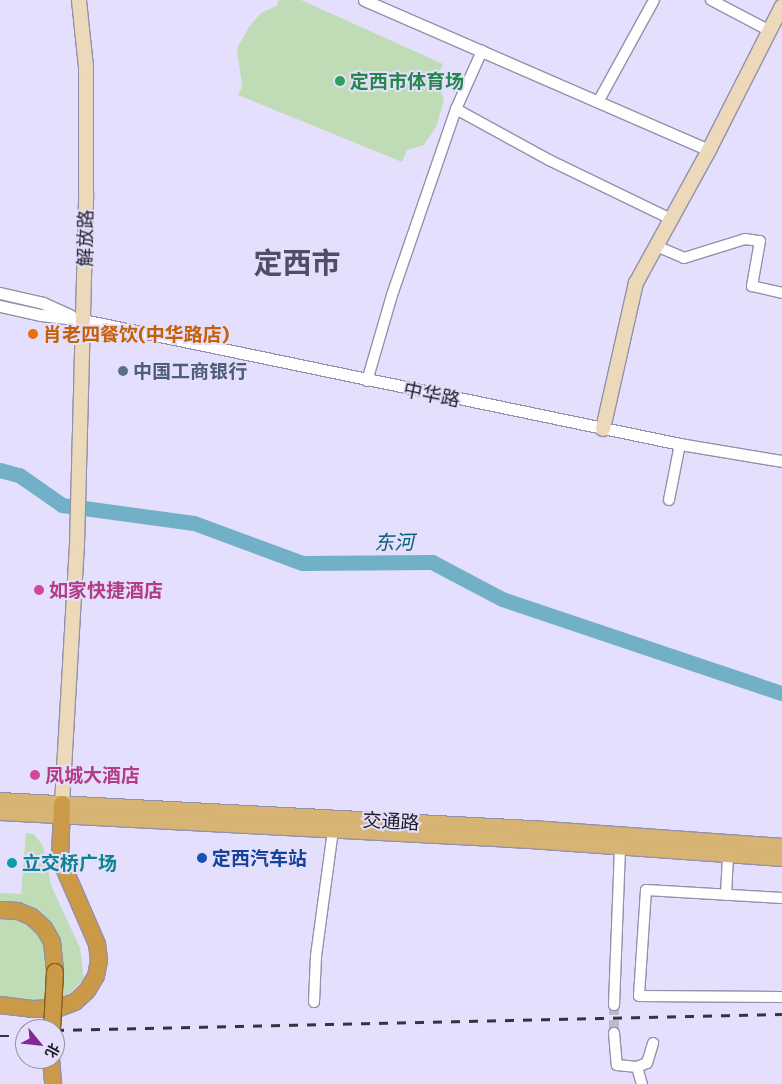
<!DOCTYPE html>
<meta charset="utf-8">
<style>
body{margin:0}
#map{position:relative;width:782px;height:1084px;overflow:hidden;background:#e4dffc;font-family:Commissioner,"Noto Sans SC",sans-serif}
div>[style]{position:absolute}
.green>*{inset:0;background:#c0dcb7}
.river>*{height:15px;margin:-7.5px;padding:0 7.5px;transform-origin:7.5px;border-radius:7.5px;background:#72b0c8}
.minor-tunnel>*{height:10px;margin-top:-5px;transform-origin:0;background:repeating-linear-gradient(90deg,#bcb8d1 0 10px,transparent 0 15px)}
.roads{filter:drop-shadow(1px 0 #9490aa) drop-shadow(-1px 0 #9490aa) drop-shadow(0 1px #9490aa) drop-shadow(0 -1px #9490aa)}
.minor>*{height:10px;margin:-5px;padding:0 5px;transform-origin:5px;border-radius:5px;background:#fff}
.tertiary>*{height:11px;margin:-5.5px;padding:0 5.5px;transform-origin:5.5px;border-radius:5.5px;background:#fff}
.secondary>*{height:14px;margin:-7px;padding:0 7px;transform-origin:7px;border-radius:7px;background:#ebd9b9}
.primary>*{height:15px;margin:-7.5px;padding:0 7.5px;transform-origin:7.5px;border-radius:7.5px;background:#d7b374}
.trunk>*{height:16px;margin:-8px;padding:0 8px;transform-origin:8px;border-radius:8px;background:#ca9a46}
.rail>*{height:2.5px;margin-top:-1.25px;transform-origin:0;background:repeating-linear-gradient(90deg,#363340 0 9px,transparent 0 18px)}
.bridges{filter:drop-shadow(1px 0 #855d1c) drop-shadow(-1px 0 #855d1c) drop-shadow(0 1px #855d1c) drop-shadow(0 -1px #855d1c)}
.trunk-bridge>*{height:16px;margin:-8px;padding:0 8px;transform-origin:8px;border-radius:8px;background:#ca9a46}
.dots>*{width:14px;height:14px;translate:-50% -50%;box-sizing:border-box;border:2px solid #e4dffc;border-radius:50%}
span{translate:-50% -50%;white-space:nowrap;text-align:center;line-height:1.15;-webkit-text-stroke:4px #e4dffc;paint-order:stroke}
.leisure-label{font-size:19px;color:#27864d;font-weight:700}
.left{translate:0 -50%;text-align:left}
.street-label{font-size:19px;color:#1e1c26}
.food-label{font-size:19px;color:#c56008;font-weight:700}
.service-label{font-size:19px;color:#4e5e75;font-weight:700}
.hotel-label{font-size:19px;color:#b23c85;font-weight:700}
.transit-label{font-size:19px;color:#164399;font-weight:700}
.culture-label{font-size:19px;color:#0d838f;font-weight:700}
.water-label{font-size:20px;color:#065e76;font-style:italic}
.town-label{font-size:29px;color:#524d65;font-weight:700}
.north{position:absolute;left:15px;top:1019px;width:50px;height:50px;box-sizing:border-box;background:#e4dffc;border:1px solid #9591a6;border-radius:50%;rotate:118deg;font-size:14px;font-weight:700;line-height:20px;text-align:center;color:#1e1c26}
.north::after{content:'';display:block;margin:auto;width:18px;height:22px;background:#812895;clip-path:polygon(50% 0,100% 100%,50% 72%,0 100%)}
</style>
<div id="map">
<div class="green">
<div style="clip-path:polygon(279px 0,301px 0,443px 64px,437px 76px,444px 101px,436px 127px,424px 145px,407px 150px,402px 162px,238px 95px,242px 87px,237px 48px,249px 27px,261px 13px,276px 6px)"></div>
<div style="clip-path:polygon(26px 833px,34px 834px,43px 846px,51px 885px,80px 948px,84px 979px,66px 997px,38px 1001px,20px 1001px,0 996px,0 893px,21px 894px)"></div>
</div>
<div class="river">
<div style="left:0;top:470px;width:20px;rotate:15deg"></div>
<div style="left:19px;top:475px;width:52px;rotate:34.9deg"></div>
<div style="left:62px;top:505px;width:133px;rotate:7.8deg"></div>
<div style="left:194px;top:523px;width:115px;rotate:20.3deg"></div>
<div style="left:302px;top:563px;width:130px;rotate:-0.4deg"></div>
<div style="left:432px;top:562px;width:79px;rotate:27.9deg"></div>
<div style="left:502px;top:599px;width:295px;rotate:18.6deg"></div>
</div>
<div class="minor-tunnel">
<div style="left:614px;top:1005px;width:28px;rotate:90deg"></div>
</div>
<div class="roads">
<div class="minor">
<div style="left:711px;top:0;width:67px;rotate:27.7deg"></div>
<div style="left:598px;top:102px;width:116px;rotate:-61.2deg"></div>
<div style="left:456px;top:109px;width:106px;rotate:28.7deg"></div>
<div style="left:549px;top:160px;width:136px;rotate:25.8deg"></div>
<div style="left:656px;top:246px;width:30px;rotate:23deg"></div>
<div style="left:684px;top:258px;width:64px;rotate:-17.3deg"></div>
<div style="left:745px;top:239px;width:15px;rotate:8deg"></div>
<div style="left:760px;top:241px;width:46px;rotate:100.1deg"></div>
<div style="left:752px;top:286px;width:31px;rotate:13deg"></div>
<div style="left:367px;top:381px;width:90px;rotate:-73.8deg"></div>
<div style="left:392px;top:295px;width:197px;rotate:-71deg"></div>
<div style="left:456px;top:109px;width:64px;rotate:-65.9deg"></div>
<div style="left:669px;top:500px;width:57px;rotate:-78.9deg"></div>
<div style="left:726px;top:895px;width:40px;rotate:-87.1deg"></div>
<div style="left:782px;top:898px;width:136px;rotate:-176.6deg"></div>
<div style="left:646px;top:890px;width:106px;rotate:93.8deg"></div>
<div style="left:639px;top:996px;width:143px;rotate:0.4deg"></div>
<div style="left:314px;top:1002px;width:46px;rotate:-87.5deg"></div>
<div style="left:316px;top:956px;width:127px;rotate:-82.3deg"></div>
<div style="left:614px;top:1005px;width:158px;rotate:-87.8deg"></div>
<div style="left:614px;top:1033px;width:32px;rotate:85deg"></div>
<div style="left:617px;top:1065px;width:20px;rotate:6deg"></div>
<div style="left:637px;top:1067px;width:11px;rotate:-22deg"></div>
<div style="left:647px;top:1063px;width:21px;rotate:-73deg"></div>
<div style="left:637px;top:1067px;width:18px;rotate:74deg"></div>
</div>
<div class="tertiary">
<div style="left:364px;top:0;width:376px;rotate:23.5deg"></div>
<div style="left:0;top:293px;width:44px;rotate:13.1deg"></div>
<div style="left:43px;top:303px;width:30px;rotate:24deg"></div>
<div style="left:0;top:306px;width:42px;rotate:12.4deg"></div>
<div style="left:41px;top:315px;width:42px;rotate:6.8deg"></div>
<div style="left:83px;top:320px;width:610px;rotate:11.73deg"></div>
<div style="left:680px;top:444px;width:103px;rotate:9.5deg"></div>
</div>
<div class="secondary">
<div style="left:603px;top:429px;width:150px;rotate:-77.3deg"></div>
<div style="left:636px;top:283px;width:152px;rotate:-61.2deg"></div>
<div style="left:709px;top:150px;width:161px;rotate:-63.1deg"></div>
<div style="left:62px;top:804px;width:259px;rotate:-86.7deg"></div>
<div style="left:77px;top:545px;width:352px;rotate:-88.5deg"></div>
<div style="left:86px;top:193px;width:126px;rotate:-90deg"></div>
<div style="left:86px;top:67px;width:67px;rotate:-96deg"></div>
</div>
<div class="primary">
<div style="left:0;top:800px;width:532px;rotate:3.02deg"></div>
<div style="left:531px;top:828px;width:252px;rotate:4.1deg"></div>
<div style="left:0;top:812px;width:531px;rotate:3.02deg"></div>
<div style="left:530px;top:840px;width:253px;rotate:4.1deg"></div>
</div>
<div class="trunk">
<div style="left:0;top:910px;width:18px;rotate:3deg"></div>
<div style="left:18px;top:911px;width:15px;rotate:23deg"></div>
<div style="left:32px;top:917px;width:16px;rotate:43deg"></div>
<div style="left:44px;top:928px;width:16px;rotate:60deg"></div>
<div style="left:52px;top:942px;width:30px;rotate:84deg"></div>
<div style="left:0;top:1005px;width:32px;rotate:7deg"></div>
<div style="left:32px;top:1009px;width:27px;rotate:-2deg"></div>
<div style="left:59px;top:1008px;width:17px;rotate:-21deg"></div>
<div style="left:75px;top:1002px;width:16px;rotate:-43deg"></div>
<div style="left:87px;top:991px;width:17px;rotate:-59deg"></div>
<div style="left:96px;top:976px;width:16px;rotate:-79deg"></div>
<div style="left:99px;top:960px;width:16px;rotate:-97deg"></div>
<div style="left:97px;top:944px;width:93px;rotate:-113.5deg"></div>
<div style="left:60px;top:859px;width:55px;rotate:-87.9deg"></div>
<div style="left:51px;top:1059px;width:25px;rotate:85deg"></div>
</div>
</div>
<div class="rail">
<div style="left:55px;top:1030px;width:727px;rotate:-1.26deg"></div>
<div style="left:0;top:1036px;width:25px"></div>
</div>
<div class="bridges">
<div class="trunk-bridge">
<div style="left:52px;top:1029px;width:57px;rotate:-87deg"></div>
</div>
</div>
<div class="dots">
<div style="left:340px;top:81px;background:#2e9e5b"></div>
<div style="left:33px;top:334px;background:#e8710a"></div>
<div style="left:123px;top:371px;background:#5c6f8a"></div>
<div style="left:39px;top:590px;background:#d1479c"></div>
<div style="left:35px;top:775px;background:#d1479c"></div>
<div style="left:202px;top:858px;background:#1a4fb4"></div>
<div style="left:12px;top:863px;background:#0f9aa8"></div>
</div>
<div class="leisure-label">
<span class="left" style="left:350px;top:81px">定西市体育场</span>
</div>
<div class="street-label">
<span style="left:85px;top:238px;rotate:-89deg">解放路</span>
<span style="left:432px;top:394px;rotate:12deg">中华路</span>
<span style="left:391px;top:821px;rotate:3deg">交通路</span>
</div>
<div class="food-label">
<span class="left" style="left:43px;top:334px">肖老四餐饮(中华路店)</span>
</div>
<div class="service-label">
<span class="left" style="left:133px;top:371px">中国工商银行</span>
</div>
<div class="hotel-label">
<span class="left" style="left:49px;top:590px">如家快捷酒店</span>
<span class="left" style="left:45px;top:775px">凤城大酒店</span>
</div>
<div class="transit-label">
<span class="left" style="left:212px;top:858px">定西汽车站</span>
</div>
<div class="culture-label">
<span class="left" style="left:22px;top:863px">立交桥广场</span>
</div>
<div class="water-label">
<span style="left:394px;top:542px;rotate:-1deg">东河</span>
</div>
<div class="town-label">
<span style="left:297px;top:262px">定西市</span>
</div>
<div class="north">北</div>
</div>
